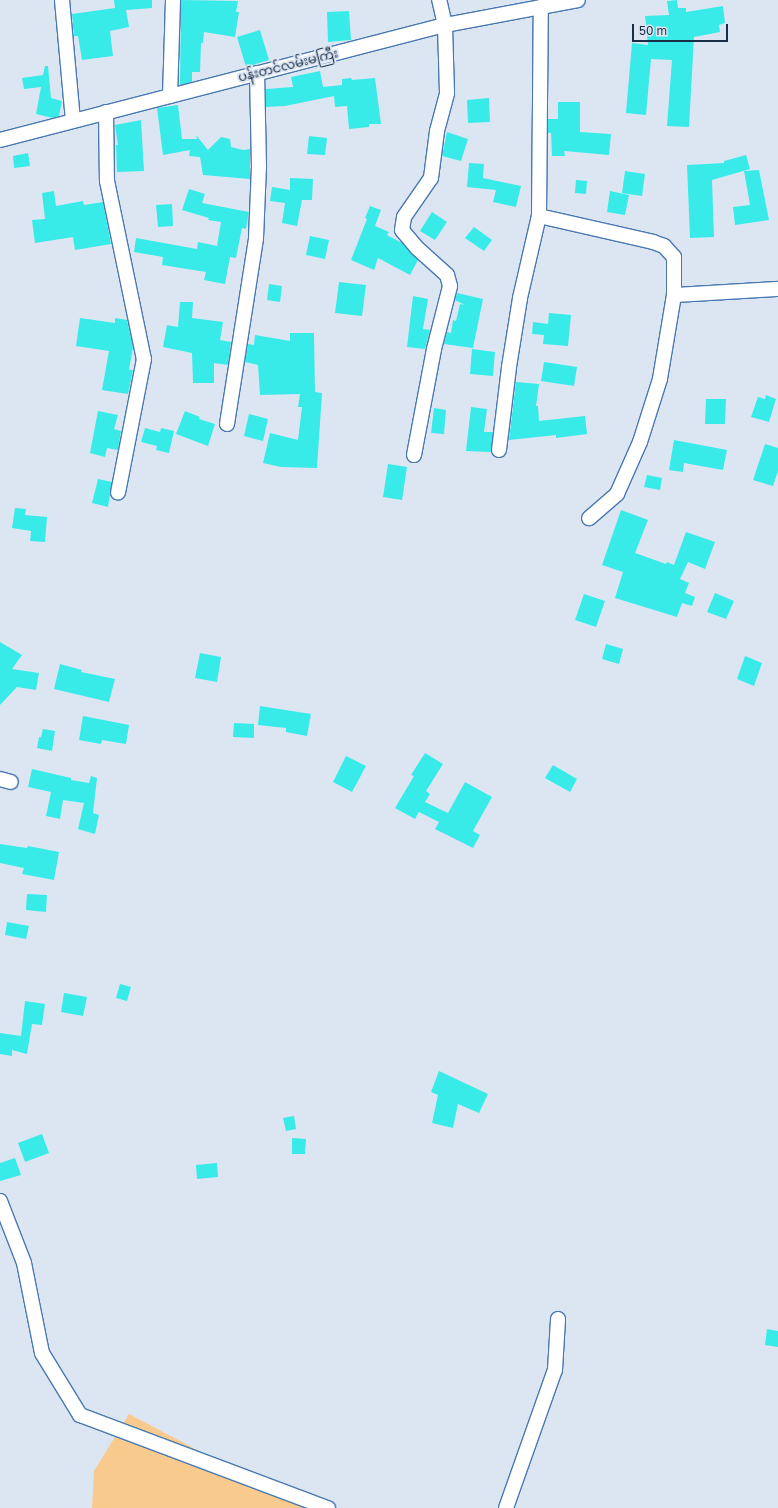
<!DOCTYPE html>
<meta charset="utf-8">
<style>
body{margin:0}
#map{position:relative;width:778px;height:1508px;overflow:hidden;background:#dce6f3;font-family:"Golos Text","Noto Sans Myanmar",sans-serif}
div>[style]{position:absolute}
.green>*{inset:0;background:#f8ca8e}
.building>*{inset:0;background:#38ebe8}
.roads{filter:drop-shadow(1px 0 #4979b1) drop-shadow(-1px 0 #4979b1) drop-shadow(0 1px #4979b1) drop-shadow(0 -1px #4979b1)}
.street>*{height:14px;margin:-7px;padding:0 7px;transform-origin:7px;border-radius:7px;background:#fff}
span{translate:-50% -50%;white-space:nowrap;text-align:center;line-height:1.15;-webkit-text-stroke:4px #dce6f3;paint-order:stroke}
.street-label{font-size:13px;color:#192d45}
.scale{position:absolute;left:632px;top:24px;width:96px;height:18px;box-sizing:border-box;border:2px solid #192d45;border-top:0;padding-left:5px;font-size:12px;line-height:14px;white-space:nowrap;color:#192d45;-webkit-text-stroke:3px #dce6f3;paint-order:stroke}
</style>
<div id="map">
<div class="green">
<div style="clip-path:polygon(129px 1414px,307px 1508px,92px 1508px,94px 1471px)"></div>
</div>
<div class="building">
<div style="clip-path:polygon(114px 0,152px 0,152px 8px,126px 10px,129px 27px,110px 31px,113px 56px,82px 60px,78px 36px,74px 36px,72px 14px,115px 8px)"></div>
<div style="clip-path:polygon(181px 0,238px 1px,236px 12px,239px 12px,235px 37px,204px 32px,203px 43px,201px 43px,200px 72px,192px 72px,192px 82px,180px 85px)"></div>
<div style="clip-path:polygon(677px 0,678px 8px,686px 8px,686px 12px,723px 6px,725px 23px,719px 25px,720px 32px,694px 37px,689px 127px,667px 126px,672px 60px,651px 59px,646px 115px,626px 113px,632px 43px,648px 45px,645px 16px,669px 15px,667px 1px)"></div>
<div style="clip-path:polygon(349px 11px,351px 40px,328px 42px,327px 12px)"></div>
<div style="clip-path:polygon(260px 30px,269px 60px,246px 67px,237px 37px)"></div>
<div style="clip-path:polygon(45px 66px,48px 66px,51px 98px,62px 101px,59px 116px,53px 118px,36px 114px,41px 87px,24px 89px,22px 78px,43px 75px)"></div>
<div style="clip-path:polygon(320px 71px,323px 87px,342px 85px,342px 79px,351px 78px,352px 80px,375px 78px,381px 124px,369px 124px,369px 127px,349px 129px,347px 106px,335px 107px,334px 96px,285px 106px,266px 107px,266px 89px,293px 87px,291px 77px)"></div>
<div style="clip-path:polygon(489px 98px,490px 122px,468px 123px,467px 100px)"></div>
<div style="clip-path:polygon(558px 102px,580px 102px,580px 132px,611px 134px,609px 155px,564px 151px,565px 156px,552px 156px,551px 133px,548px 133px,548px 119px,558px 119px)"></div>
<div style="clip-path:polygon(178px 105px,182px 139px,197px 139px,196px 135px,208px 150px,221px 137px,230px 139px,231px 147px,243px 150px,250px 149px,250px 179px,203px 175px,200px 157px,189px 156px,190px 150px,163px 155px,157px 108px)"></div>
<div style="clip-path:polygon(141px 120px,144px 171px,117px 172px,116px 145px,118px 145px,115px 125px)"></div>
<div style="clip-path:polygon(447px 132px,468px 139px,461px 161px,442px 156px)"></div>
<div style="clip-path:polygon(309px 136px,327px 138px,325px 155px,307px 154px)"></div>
<div style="clip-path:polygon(28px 153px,30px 166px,14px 168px,13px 156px)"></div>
<div style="clip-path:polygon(746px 155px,750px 169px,712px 180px,714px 237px,690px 238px,687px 165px,724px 163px,724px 161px)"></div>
<div style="clip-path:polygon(469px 163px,484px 164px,483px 178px,521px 186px,516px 207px,493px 202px,496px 190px,467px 187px)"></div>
<div style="clip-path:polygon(759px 170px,769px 220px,735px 225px,733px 207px,750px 205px,744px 171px)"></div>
<div style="clip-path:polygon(625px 171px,645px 174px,642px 196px,622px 193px)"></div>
<div style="clip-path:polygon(290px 178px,313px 179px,312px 200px,302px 200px,297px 226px,282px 223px,285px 203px,270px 201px,272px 187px,290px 190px)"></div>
<div style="clip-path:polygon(576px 180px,587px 181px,586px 194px,575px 193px)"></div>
<div style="clip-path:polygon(189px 189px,205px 194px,202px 203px,249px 212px,246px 229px,242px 228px,236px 258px,230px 257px,225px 284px,204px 280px,206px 272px,162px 265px,163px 257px,134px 252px,136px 238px,197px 249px,198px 242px,217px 246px,221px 222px,208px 220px,209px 218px,182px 210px)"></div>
<div style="clip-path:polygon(54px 191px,56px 206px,83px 201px,84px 205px,103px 202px,111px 244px,75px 250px,73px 237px,35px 243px,32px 220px,45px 219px,42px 193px)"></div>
<div style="clip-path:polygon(610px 191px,629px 195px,625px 215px,607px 212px)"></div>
<div style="clip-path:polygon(172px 204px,173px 226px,158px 227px,156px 205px)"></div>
<div style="clip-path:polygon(370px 206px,381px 210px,375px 226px,389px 232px,387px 235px,402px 243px,418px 260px,410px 275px,378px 258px,374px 270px,351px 260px,367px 219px,365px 218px)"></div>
<div style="clip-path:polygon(432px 212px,447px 222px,435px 240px,420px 231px)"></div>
<div style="clip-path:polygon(474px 227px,492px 240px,484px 251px,465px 238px)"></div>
<div style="clip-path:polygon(310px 236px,329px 240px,325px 259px,306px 255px)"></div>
<div style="clip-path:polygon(339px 282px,366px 285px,362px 316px,335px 313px)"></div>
<div style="clip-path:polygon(269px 284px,282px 286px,280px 302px,267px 300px)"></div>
<div style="clip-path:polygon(457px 293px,483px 299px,473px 348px,444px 344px,447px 332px,451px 333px,453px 320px,456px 321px,460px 304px,465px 305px,455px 300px)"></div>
<div style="clip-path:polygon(413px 296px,428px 299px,423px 329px,430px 330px,425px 349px,407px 347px)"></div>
<div style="clip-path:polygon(180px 302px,193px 302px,192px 318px,223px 322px,220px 340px,231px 342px,228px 365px,214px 363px,214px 383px,193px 383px,192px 353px,163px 347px,167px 325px,178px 327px)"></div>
<div style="clip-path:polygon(549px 313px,571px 315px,568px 346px,543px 344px,544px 335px,532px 334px,533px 322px,548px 324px)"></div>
<div style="clip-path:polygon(80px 318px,115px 323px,115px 318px,127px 320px,133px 347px,129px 370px,133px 370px,128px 394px,102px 390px,109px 351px,76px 346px)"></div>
<div style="clip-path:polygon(290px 333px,314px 333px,315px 392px,322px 393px,317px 468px,281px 467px,263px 463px,270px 433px,298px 440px,302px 407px,298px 407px,300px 394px,260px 395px,258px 365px,245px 362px,248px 344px,254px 345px,255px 335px,290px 341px)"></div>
<div style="clip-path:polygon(472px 349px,495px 352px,493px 376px,470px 374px)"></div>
<div style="clip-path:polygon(544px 362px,577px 367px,574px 386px,541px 381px)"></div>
<div style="clip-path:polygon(516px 382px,539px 384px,536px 406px,538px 406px,539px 421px,585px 416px,587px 434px,556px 438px,556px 435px,509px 440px)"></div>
<div style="clip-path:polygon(766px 395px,776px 399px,769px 422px,751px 417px,758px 397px,765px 399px)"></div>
<div style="clip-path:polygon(706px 399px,726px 399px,725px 424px,705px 424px)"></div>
<div style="clip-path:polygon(471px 407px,487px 409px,484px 432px,493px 432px,491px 452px,466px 451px)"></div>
<div style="clip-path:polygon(434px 408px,446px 410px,444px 434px,431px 433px)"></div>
<div style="clip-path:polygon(98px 411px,118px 415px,114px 429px,121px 431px,118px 450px,107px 448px,105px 457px,90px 453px)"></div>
<div style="clip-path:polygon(185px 411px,200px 417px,199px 419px,215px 424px,208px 446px,176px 434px)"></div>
<div style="clip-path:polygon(249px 414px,268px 419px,263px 441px,244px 436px)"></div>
<div style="clip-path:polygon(145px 428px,160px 432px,161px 428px,174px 431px,169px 453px,156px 450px,157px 446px,141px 442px)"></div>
<div style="clip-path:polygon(674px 440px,727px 450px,723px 470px,684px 463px,683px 472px,669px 470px)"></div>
<div style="clip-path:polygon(765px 444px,778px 448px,778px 471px,773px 486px,753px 480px)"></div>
<div style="clip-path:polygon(388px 464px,407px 467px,402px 500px,383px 497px)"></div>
<div style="clip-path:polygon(647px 475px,662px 478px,660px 490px,644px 487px)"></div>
<div style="clip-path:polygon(98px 479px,112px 482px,108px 507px,92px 503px)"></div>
<div style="clip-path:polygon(15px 508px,26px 509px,25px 515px,47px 517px,45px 542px,30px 541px,31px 531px,12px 528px)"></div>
<div style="clip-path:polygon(621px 510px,648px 520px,635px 553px,666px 564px,667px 562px,674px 565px,686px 532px,715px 542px,705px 569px,688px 562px,680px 579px,689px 583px,685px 593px,695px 597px,692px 606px,682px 603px,677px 617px,615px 598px,623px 572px,602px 565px)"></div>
<div style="clip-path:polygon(715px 593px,734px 601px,726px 619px,707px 612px)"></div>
<div style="clip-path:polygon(584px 594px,605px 601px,596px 627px,575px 620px)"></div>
<div style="clip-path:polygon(0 642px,22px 655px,12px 669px,39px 673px,36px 690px,17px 687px,0 705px)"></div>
<div style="clip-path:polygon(606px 644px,623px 649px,619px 664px,602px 659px)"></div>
<div style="clip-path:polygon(200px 653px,221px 657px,217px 682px,195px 678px)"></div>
<div style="clip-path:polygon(745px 656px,762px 663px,754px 686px,737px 679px)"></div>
<div style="clip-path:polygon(60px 664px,82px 670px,81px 672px,115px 679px,109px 702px,54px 689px)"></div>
<div style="clip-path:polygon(260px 706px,311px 714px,307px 736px,286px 732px,286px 728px,258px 725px)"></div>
<div style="clip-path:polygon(83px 716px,129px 725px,126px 744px,102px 740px,101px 744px,79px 740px)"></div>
<div style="clip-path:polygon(234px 723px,254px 724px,254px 738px,233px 737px)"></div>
<div style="clip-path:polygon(43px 729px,55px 731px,52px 751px,37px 748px,39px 737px,41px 737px)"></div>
<div style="clip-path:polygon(425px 753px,443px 764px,426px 791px,430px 794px,425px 802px,448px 813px,465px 782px,492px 797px,473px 831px,480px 835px,473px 848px,435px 829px,439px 822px,419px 812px,415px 819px,395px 808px,414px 776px,411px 775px)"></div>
<div style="clip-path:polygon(346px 756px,366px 766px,352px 792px,333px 782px)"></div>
<div style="clip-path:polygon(553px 765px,577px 779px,570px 792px,545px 778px)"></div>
<div style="clip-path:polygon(32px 769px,71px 778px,71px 780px,89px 783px,91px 776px,97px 778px,93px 813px,99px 815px,95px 834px,78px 829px,84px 803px,63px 800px,60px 819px,46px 816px,51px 792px,28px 787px)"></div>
<div style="clip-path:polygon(0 844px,27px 848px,28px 846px,59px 852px,54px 880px,22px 874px,24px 868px,0 863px)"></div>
<div style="clip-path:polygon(27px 894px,47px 895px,46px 912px,26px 910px)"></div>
<div style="clip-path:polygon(7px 922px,29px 926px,26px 939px,5px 935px)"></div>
<div style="clip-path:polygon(120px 984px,131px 987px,127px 1001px,116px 998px)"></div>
<div style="clip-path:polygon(64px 993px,87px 997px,83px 1016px,61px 1012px)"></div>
<div style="clip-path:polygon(25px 1001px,45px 1004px,42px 1025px,32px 1024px,27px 1054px,12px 1050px,12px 1056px,0 1054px,0 1033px,21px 1036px)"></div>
<div style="clip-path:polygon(439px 1071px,488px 1094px,479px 1113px,458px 1104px,453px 1128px,432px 1123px,438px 1095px,431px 1092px)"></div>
<div style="clip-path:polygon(294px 1116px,296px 1129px,286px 1131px,283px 1118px)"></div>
<div style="clip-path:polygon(42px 1134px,49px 1153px,25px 1162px,18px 1143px)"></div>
<div style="clip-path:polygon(292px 1138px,306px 1139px,305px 1154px,292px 1154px)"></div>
<div style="clip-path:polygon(15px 1158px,21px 1175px,0 1181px,0 1163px)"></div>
<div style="clip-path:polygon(217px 1163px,218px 1177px,197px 1179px,196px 1165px)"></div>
<div style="clip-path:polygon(767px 1329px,778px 1331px,778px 1347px,765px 1345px)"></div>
</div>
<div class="roads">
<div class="street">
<div style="left:62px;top:0;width:121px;rotate:84.8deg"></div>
<div style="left:170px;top:96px;width:96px;rotate:-88.2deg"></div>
<div style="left:106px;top:112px;width:69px;rotate:89.2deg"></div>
<div style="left:107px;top:181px;width:182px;rotate:78.3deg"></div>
<div style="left:144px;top:359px;width:136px;rotate:101deg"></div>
<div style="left:0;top:140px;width:460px;rotate:-14.5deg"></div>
<div style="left:445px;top:25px;width:135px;rotate:-10.6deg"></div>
<div style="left:539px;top:216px;width:117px;rotate:12.8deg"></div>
<div style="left:653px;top:242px;width:12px;rotate:20deg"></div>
<div style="left:664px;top:246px;width:15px;rotate:48deg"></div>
<div style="left:674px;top:257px;width:38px;rotate:90deg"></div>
<div style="left:674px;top:295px;width:85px;rotate:99.5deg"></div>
<div style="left:660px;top:379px;width:66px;rotate:107.6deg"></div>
<div style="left:640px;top:442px;width:57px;rotate:113.9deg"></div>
<div style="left:617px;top:494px;width:37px;rotate:139deg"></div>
<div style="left:674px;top:295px;width:104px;rotate:-3.3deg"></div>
<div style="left:227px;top:424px;width:188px;rotate:-81.1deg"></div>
<div style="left:256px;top:238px;width:71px;rotate:-87.6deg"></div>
<div style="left:259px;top:167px;width:94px;rotate:-91.2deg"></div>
<div style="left:499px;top:450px;width:84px;rotate:-83.1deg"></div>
<div style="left:509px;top:367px;width:70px;rotate:-80.9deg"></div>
<div style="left:520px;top:298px;width:84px;rotate:-77deg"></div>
<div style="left:539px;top:216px;width:209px;rotate:-89.5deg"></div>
<div style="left:414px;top:455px;width:108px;rotate:-79.3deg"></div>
<div style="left:434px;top:349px;width:65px;rotate:-75.7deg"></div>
<div style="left:450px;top:286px;width:11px;rotate:-105deg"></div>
<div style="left:447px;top:275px;width:40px;rotate:-138deg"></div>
<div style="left:417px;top:248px;width:23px;rotate:-130deg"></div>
<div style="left:402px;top:230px;width:13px;rotate:-81deg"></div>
<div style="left:404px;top:217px;width:47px;rotate:-55.3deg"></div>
<div style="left:431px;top:178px;width:47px;rotate:-82.7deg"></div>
<div style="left:437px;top:131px;width:39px;rotate:-75deg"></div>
<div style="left:447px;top:93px;width:68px;rotate:-91.7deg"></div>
<div style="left:445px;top:25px;width:26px;rotate:-103deg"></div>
<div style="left:0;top:779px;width:11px;rotate:15deg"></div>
<div style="left:0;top:1201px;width:66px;rotate:68.8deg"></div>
<div style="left:24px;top:1263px;width:92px;rotate:78.7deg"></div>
<div style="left:42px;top:1353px;width:73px;rotate:58.5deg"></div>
<div style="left:80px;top:1415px;width:265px;rotate:20.6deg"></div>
<div style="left:506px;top:1508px;width:146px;rotate:-70.5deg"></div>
<div style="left:555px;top:1370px;width:51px;rotate:-86.6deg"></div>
</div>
</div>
<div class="street-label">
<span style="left:288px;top:65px;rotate:-14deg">ပန်းတင်လမ်းမကြီး</span>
</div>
<div class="scale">50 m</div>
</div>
